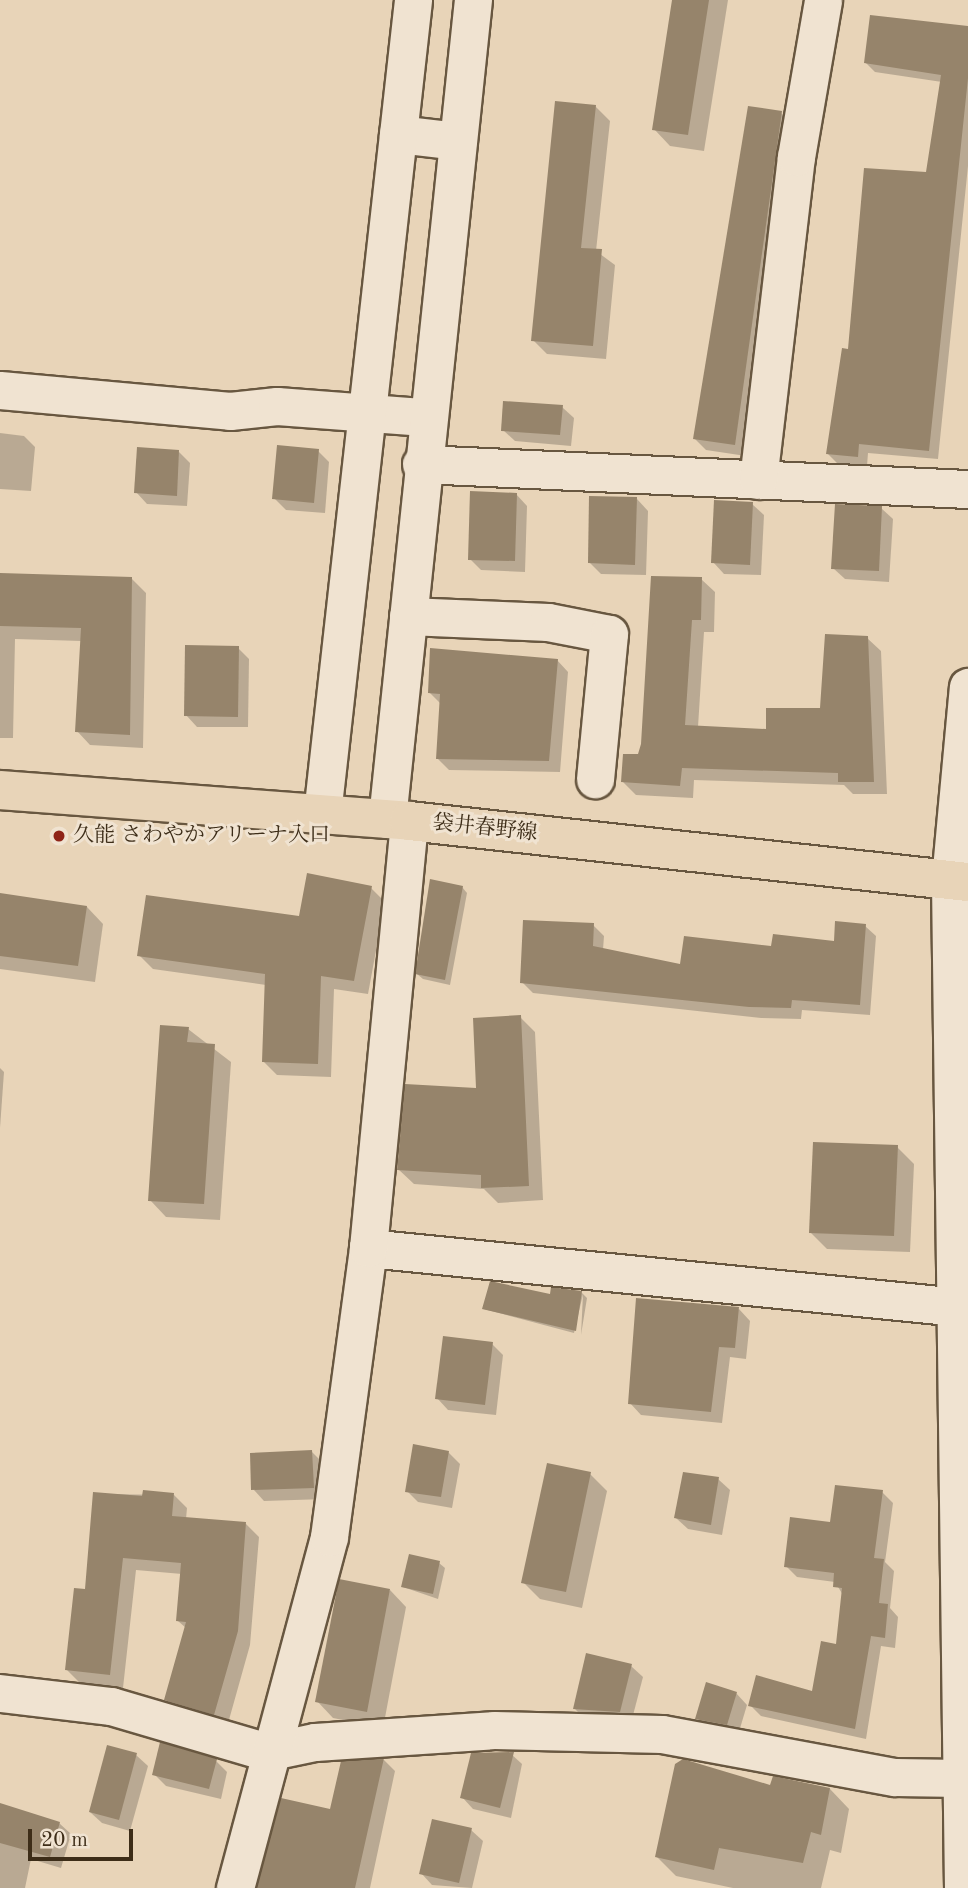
<!DOCTYPE html>
<meta charset="utf-8">
<style>
body{margin:0}
#map{position:relative;width:968px;height:1888px;overflow:hidden;background:#e8d4b8;font-family:"Old Standard TT","Noto Serif JP",serif}
div>[style]{position:absolute}
.shadow>*{inset:0;background:#0003}
.building>*{inset:0;background:#96846b}
.roads{filter:drop-shadow(2px 0 #685740) drop-shadow(-2px 0 #685740) drop-shadow(0 2px #685740) drop-shadow(0 -2px #685740)}
.minor>*{height:37px;margin:-18.5px;padding:0 18.5px;transform-origin:18.5px;border-radius:18.5px;background:#f0e3d1}
.major>*{height:38px;margin:-19px;padding:0 19px;transform-origin:19px;border-radius:19px;background:#e8d4b8}
.dots>*{width:19px;height:19px;translate:-50% -50%;box-sizing:border-box;border:4px solid #f0e3d1;border-radius:50%}
span{translate:-50% -50%;white-space:nowrap;text-align:center;line-height:1.15;-webkit-text-stroke:6px #f0e3d1;paint-order:stroke}
.street-label{font-size:21px;color:#3d2d18}
.poi-label{font-size:21px;color:#3d2d18}
.left{translate:0 -50%;text-align:left}
.scale{position:absolute;left:28px;top:1829px;width:105px;height:32px;box-sizing:border-box;border:4px solid #3d2d18;border-top:0;padding-left:9px;font-size:21px;line-height:24px;white-space:nowrap;color:#3d2d18;-webkit-text-stroke:5px #f0e3d1;paint-order:stroke}
</style>
<div id="map">
<div class="shadow">
<div style="clip-path:polygon(673px 0,728px 0,704px 151px,670px 146px,654px 129px)"></div>
<div style="clip-path:polygon(968px 28px,968px 166px,938px 459px,868px 453px,867px 466px,837px 463px,828px 454px,850px 351px,928px 174px,942px 82px,875px 72px,865px 62px)"></div>
<div style="clip-path:polygon(595px 106px,610px 121px,596px 251px,615px 265px,606px 359px,547px 354px,533px 340px)"></div>
<div style="clip-path:polygon(781px 113px,793px 125px,746px 456px,706px 450px,695px 439px)"></div>
<div style="clip-path:polygon(562px 407px,574px 418px,571px 446px,515px 441px,503px 430px)"></div>
<div style="clip-path:polygon(0 433px,24px 436px,35px 447px,31px 491px,0 489px)"></div>
<div style="clip-path:polygon(318px 451px,329px 462px,325px 513px,286px 510px,274px 498px)"></div>
<div style="clip-path:polygon(179px 452px,190px 463px,187px 506px,147px 504px,136px 492px)"></div>
<div style="clip-path:polygon(516px 494px,527px 506px,525px 572px,481px 570px,470px 559px)"></div>
<div style="clip-path:polygon(637px 499px,648px 511px,646px 575px,601px 574px,589px 562px)"></div>
<div style="clip-path:polygon(752px 504px,764px 515px,761px 575px,724px 574px,713px 562px)"></div>
<div style="clip-path:polygon(881px 508px,893px 519px,889px 582px,845px 579px,833px 568px)"></div>
<div style="clip-path:polygon(0 574px,132px 579px,146px 593px,143px 748px,90px 745px,77px 731px,82px 641px,15px 639px,13px 738px,0 738px)"></div>
<div style="clip-path:polygon(701px 579px,715px 592px,714px 632px,704px 632px,698px 727px,768px 730px,822px 710px,867px 638px,881px 651px,887px 794px,853px 794px,844px 785px,694px 780px,693px 798px,636px 795px,623px 782px,639px 756px)"></div>
<div style="clip-path:polygon(238px 648px,249px 659px,248px 727px,197px 727px,186px 715px)"></div>
<div style="clip-path:polygon(557px 660px,568px 672px,560px 772px,449px 770px,438px 759px,441px 704px,429px 692px)"></div>
<div style="clip-path:polygon(462px 887px,467px 893px,450px 985px,423px 979px,417px 974px)"></div>
<div style="clip-path:polygon(371px 888px,385px 902px,368px 994px,334px 989px,331px 1077px,277px 1075px,263px 1061px,266px 985px,153px 969px,139px 955px,300px 918px)"></div>
<div style="clip-path:polygon(0 895px,87px 907px,103px 924px,95px 982px,0 969px)"></div>
<div style="clip-path:polygon(593px 925px,604px 936px,603px 950px,682px 966px,835px 943px,865px 926px,876px 936px,870px 1015px,802px 1010px,801px 1019px,761px 1018px,533px 993px,522px 982px)"></div>
<div style="clip-path:polygon(520px 1017px,535px 1032px,543px 1200px,498px 1203px,484px 1189px,414px 1184px,398px 1169px,478px 1090px)"></div>
<div style="clip-path:polygon(188px 1029px,231px 1062px,220px 1220px,166px 1217px,150px 1200px)"></div>
<div style="clip-path:polygon(0 1068px,4px 1072px,0 1128px)"></div>
<div style="clip-path:polygon(897px 1147px,914px 1164px,910px 1252px,827px 1249px,810px 1232px)"></div>
<div style="clip-path:polygon(581px 1292px,587px 1298px,581px 1335px,583px 1294px,574px 1333px,484px 1309px)"></div>
<div style="clip-path:polygon(739px 1309px,750px 1321px,746px 1359px,730px 1357px,722px 1423px,641px 1415px,630px 1403px)"></div>
<div style="clip-path:polygon(492px 1344px,503px 1355px,496px 1415px,448px 1410px,437px 1398px)"></div>
<div style="clip-path:polygon(312px 1452px,323px 1463px,325px 1499px,264px 1501px,253px 1489px)"></div>
<div style="clip-path:polygon(448px 1452px,460px 1464px,452px 1508px,418px 1502px,407px 1491px)"></div>
<div style="clip-path:polygon(590px 1474px,607px 1491px,582px 1608px,540px 1599px,523px 1582px)"></div>
<div style="clip-path:polygon(718px 1479px,730px 1490px,722px 1535px,688px 1529px,676px 1518px)"></div>
<div style="clip-path:polygon(882px 1492px,893px 1503px,885px 1562px,894px 1571px,890px 1608px,898px 1617px,895px 1648px,881px 1646px,866px 1739px,761px 1716px,750px 1705px,814px 1693px,838px 1646px,843px 1595px,835px 1582px,797px 1577px,786px 1566px)"></div>
<div style="clip-path:polygon(95px 1494px,174px 1495px,187px 1508px,186px 1519px,246px 1524px,259px 1537px,250px 1645px,227px 1727px,180px 1713px,166px 1699px,186px 1628px,178px 1621px,182px 1574px,136px 1570px,123px 1688px,80px 1683px,67px 1670px,87px 1591px)"></div>
<div style="clip-path:polygon(439px 1563px,445px 1568px,438px 1599px,403px 1587px)"></div>
<div style="clip-path:polygon(390px 1590px,406px 1607px,383px 1728px,333px 1718px,317px 1701px)"></div>
<div style="clip-path:polygon(631px 1666px,643px 1677px,631px 1723px,586px 1720px,575px 1709px)"></div>
<div style="clip-path:polygon(736px 1693px,747px 1705px,738px 1735px,708px 1730px,697px 1718px)"></div>
<div style="clip-path:polygon(510px 1753px,522px 1764px,511px 1818px,473px 1809px,462px 1797px)"></div>
<div style="clip-path:polygon(136px 1755px,148px 1766px,130px 1831px,102px 1823px,90px 1812px)"></div>
<div style="clip-path:polygon(384px 1760px,395px 1771px,370px 1888px,254px 1888px,282px 1800px,332px 1811px,343px 1763px)"></div>
<div style="clip-path:polygon(216px 1761px,227px 1772px,221px 1799px,166px 1786px,154px 1774px)"></div>
<div style="clip-path:polygon(771px 1787px,830px 1789px,849px 1809px,841px 1853px,830px 1850px,821px 1888px,733px 1888px,676px 1876px,656px 1856px)"></div>
<div style="clip-path:polygon(0 1811px,59px 1823px,71px 1834px,61px 1868px,31px 1859px,25px 1888px,0 1888px)"></div>
<div style="clip-path:polygon(471px 1830px,483px 1841px,472px 1888px,432px 1885px,421px 1873px)"></div>
</div>
<div class="building">
<div style="clip-path:polygon(672px 0,709px 0,688px 135px,652px 130px)"></div>
<div style="clip-path:polygon(870px 15px,968px 26px,968px 78px,929px 451px,859px 444px,858px 457px,826px 454px,842px 348px,848px 349px,864px 168px,926px 172px,941px 75px,864px 63px)"></div>
<div style="clip-path:polygon(555px 101px,596px 105px,581px 248px,602px 249px,593px 346px,531px 341px)"></div>
<div style="clip-path:polygon(748px 106px,782px 111px,735px 445px,693px 439px)"></div>
<div style="clip-path:polygon(503px 401px,563px 405px,560px 435px,501px 431px)"></div>
<div style="clip-path:polygon(277px 445px,319px 449px,314px 503px,272px 499px)"></div>
<div style="clip-path:polygon(137px 447px,179px 450px,177px 496px,134px 493px)"></div>
<div style="clip-path:polygon(470px 491px,517px 493px,515px 561px,468px 560px)"></div>
<div style="clip-path:polygon(589px 496px,637px 497px,635px 565px,588px 563px)"></div>
<div style="clip-path:polygon(714px 500px,753px 502px,750px 565px,711px 563px)"></div>
<div style="clip-path:polygon(835px 504px,882px 506px,879px 571px,831px 569px)"></div>
<div style="clip-path:polygon(0 573px,132px 577px,130px 735px,75px 732px,81px 628px,0 626px)"></div>
<div style="clip-path:polygon(651px 576px,702px 577px,701px 620px,692px 620px,685px 725px,766px 729px,766px 708px,820px 708px,825px 634px,868px 636px,874px 782px,838px 782px,838px 773px,682px 768px,680px 786px,621px 782px,623px 754px,638px 754px,641px 744px)"></div>
<div style="clip-path:polygon(185px 645px,239px 646px,238px 717px,184px 716px)"></div>
<div style="clip-path:polygon(430px 648px,558px 659px,549px 761px,436px 759px,440px 694px,428px 693px)"></div>
<div style="clip-path:polygon(307px 873px,372px 886px,354px 981px,321px 976px,318px 1064px,262px 1062px,265px 974px,137px 956px,146px 895px,299px 916px)"></div>
<div style="clip-path:polygon(430px 879px,463px 886px,445px 980px,415px 974px)"></div>
<div style="clip-path:polygon(0 893px,87px 906px,78px 966px,0 956px)"></div>
<div style="clip-path:polygon(523px 920px,594px 923px,593px 946px,680px 964px,684px 936px,771px 946px,773px 934px,834px 941px,835px 921px,866px 924px,860px 1005px,792px 1000px,791px 1008px,749px 1007px,520px 983px)"></div>
<div style="clip-path:polygon(521px 1015px,529px 1186px,481px 1188px,481px 1175px,397px 1170px,405px 1084px,476px 1088px,473px 1018px)"></div>
<div style="clip-path:polygon(160px 1025px,189px 1027px,187px 1042px,215px 1044px,204px 1204px,148px 1201px)"></div>
<div style="clip-path:polygon(813px 1142px,898px 1145px,894px 1236px,809px 1233px)"></div>
<div style="clip-path:polygon(490px 1281px,550px 1294px,551px 1287px,582px 1291px,576px 1331px,482px 1309px)"></div>
<div style="clip-path:polygon(636px 1298px,739px 1307px,735px 1348px,719px 1347px,711px 1412px,628px 1404px)"></div>
<div style="clip-path:polygon(443px 1336px,493px 1342px,485px 1405px,435px 1399px)"></div>
<div style="clip-path:polygon(413px 1444px,449px 1451px,441px 1497px,405px 1492px)"></div>
<div style="clip-path:polygon(312px 1450px,314px 1488px,251px 1490px,250px 1453px)"></div>
<div style="clip-path:polygon(547px 1463px,591px 1472px,566px 1592px,521px 1583px)"></div>
<div style="clip-path:polygon(683px 1472px,719px 1477px,711px 1525px,674px 1518px)"></div>
<div style="clip-path:polygon(835px 1485px,883px 1490px,874px 1558px,884px 1559px,879px 1603px,888px 1604px,885px 1638px,871px 1636px,855px 1729px,748px 1706px,756px 1675px,812px 1691px,821px 1641px,836px 1644px,842px 1588px,833px 1587px,834px 1573px,784px 1567px,790px 1517px,830px 1522px)"></div>
<div style="clip-path:polygon(143px 1490px,174px 1493px,172px 1516px,246px 1522px,238px 1631px,214px 1715px,164px 1700px,186px 1622px,176px 1621px,181px 1563px,123px 1558px,110px 1675px,65px 1670px,74px 1588px,85px 1589px,93px 1492px,142px 1496px)"></div>
<div style="clip-path:polygon(409px 1554px,440px 1561px,433px 1594px,401px 1587px)"></div>
<div style="clip-path:polygon(339px 1579px,390px 1589px,367px 1712px,315px 1702px)"></div>
<div style="clip-path:polygon(586px 1653px,632px 1664px,620px 1712px,573px 1709px)"></div>
<div style="clip-path:polygon(706px 1682px,737px 1692px,727px 1725px,695px 1719px)"></div>
<div style="clip-path:polygon(160px 1742px,217px 1759px,209px 1789px,152px 1775px)"></div>
<div style="clip-path:polygon(107px 1745px,137px 1753px,119px 1820px,89px 1812px)"></div>
<div style="clip-path:polygon(514px 1752px,500px 1808px,460px 1798px,471px 1753px)"></div>
<div style="clip-path:polygon(384px 1758px,355px 1888px,257px 1888px,281px 1798px,330px 1809px,341px 1761px)"></div>
<div style="clip-path:polygon(683px 1759px,770px 1785px,773px 1776px,830px 1788px,821px 1835px,811px 1832px,803px 1863px,719px 1848px,714px 1870px,655px 1857px,675px 1764px)"></div>
<div style="clip-path:polygon(0 1803px,60px 1822px,50px 1857px,0 1843px)"></div>
<div style="clip-path:polygon(432px 1819px,472px 1828px,459px 1883px,419px 1874px)"></div>
</div>
<div class="roads">
<div class="minor">
<div style="left:398px;top:134px;width:60px;rotate:6.7deg"></div>
<div style="left:0;top:390px;width:231px;rotate:5.2deg"></div>
<div style="left:230px;top:411px;width:47px;rotate:-6.1deg"></div>
<div style="left:277px;top:406px;width:148px;rotate:4.3deg"></div>
<div style="left:421px;top:464px;width:548px;rotate:2.62deg"></div>
<div style="left:758px;top:480px;width:325px;rotate:-83.3deg"></div>
<div style="left:796px;top:157px;width:159px;rotate:-80.2deg"></div>
<div style="left:408px;top:616px;width:140px;rotate:2.5deg"></div>
<div style="left:548px;top:622px;width:62px;rotate:11.1deg"></div>
<div style="left:609px;top:634px;width:146px;rotate:95.5deg"></div>
<div style="left:322px;top:814px;width:819px;rotate:-83.62deg"></div>
<div style="left:387px;top:819px;width:824px;rotate:-84.01deg"></div>
<div style="left:368px;top:1248px;width:593px;rotate:5.71deg"></div>
<div style="left:0;top:1693px;width:112px;rotate:6.7deg"></div>
<div style="left:111px;top:1706px;width:163px;rotate:16.4deg"></div>
<div style="left:267px;top:1752px;width:49px;rotate:-11.8deg"></div>
<div style="left:315px;top:1742px;width:179px;rotate:-3.8deg"></div>
<div style="left:494px;top:1730px;width:168px;rotate:1.4deg"></div>
<div style="left:662px;top:1734px;width:237px;rotate:10.5deg"></div>
<div style="left:895px;top:1777px;width:66px;rotate:0.9deg"></div>
<div style="left:235px;top:1888px;width:363px;rotate:-75deg"></div>
<div style="left:329px;top:1537px;width:292px;rotate:-82.3deg"></div>
<div style="left:368px;top:1248px;width:429px;rotate:-84.5deg"></div>
<div style="left:963px;top:1888px;width:1008px;rotate:-90.74deg"></div>
<div style="left:950px;top:880px;width:194px;rotate:-84.7deg"></div>
</div>
<div class="major">
<div style="left:0;top:790px;width:410px;rotate:4.3deg"></div>
<div style="left:409px;top:821px;width:562px;rotate:6.23deg"></div>
</div>
</div>
<div class="dots">
<div style="left:59px;top:836px;background:#8f2418"></div>
</div>
<div class="street-label">
<span style="left:485px;top:829px;rotate:6deg">袋井春野線</span>
</div>
<div class="poi-label">
<span class="left" style="left:73px;top:836px">久能 さわやかアリーナ入口</span>
</div>
<div class="scale">20 m</div>
</div>
